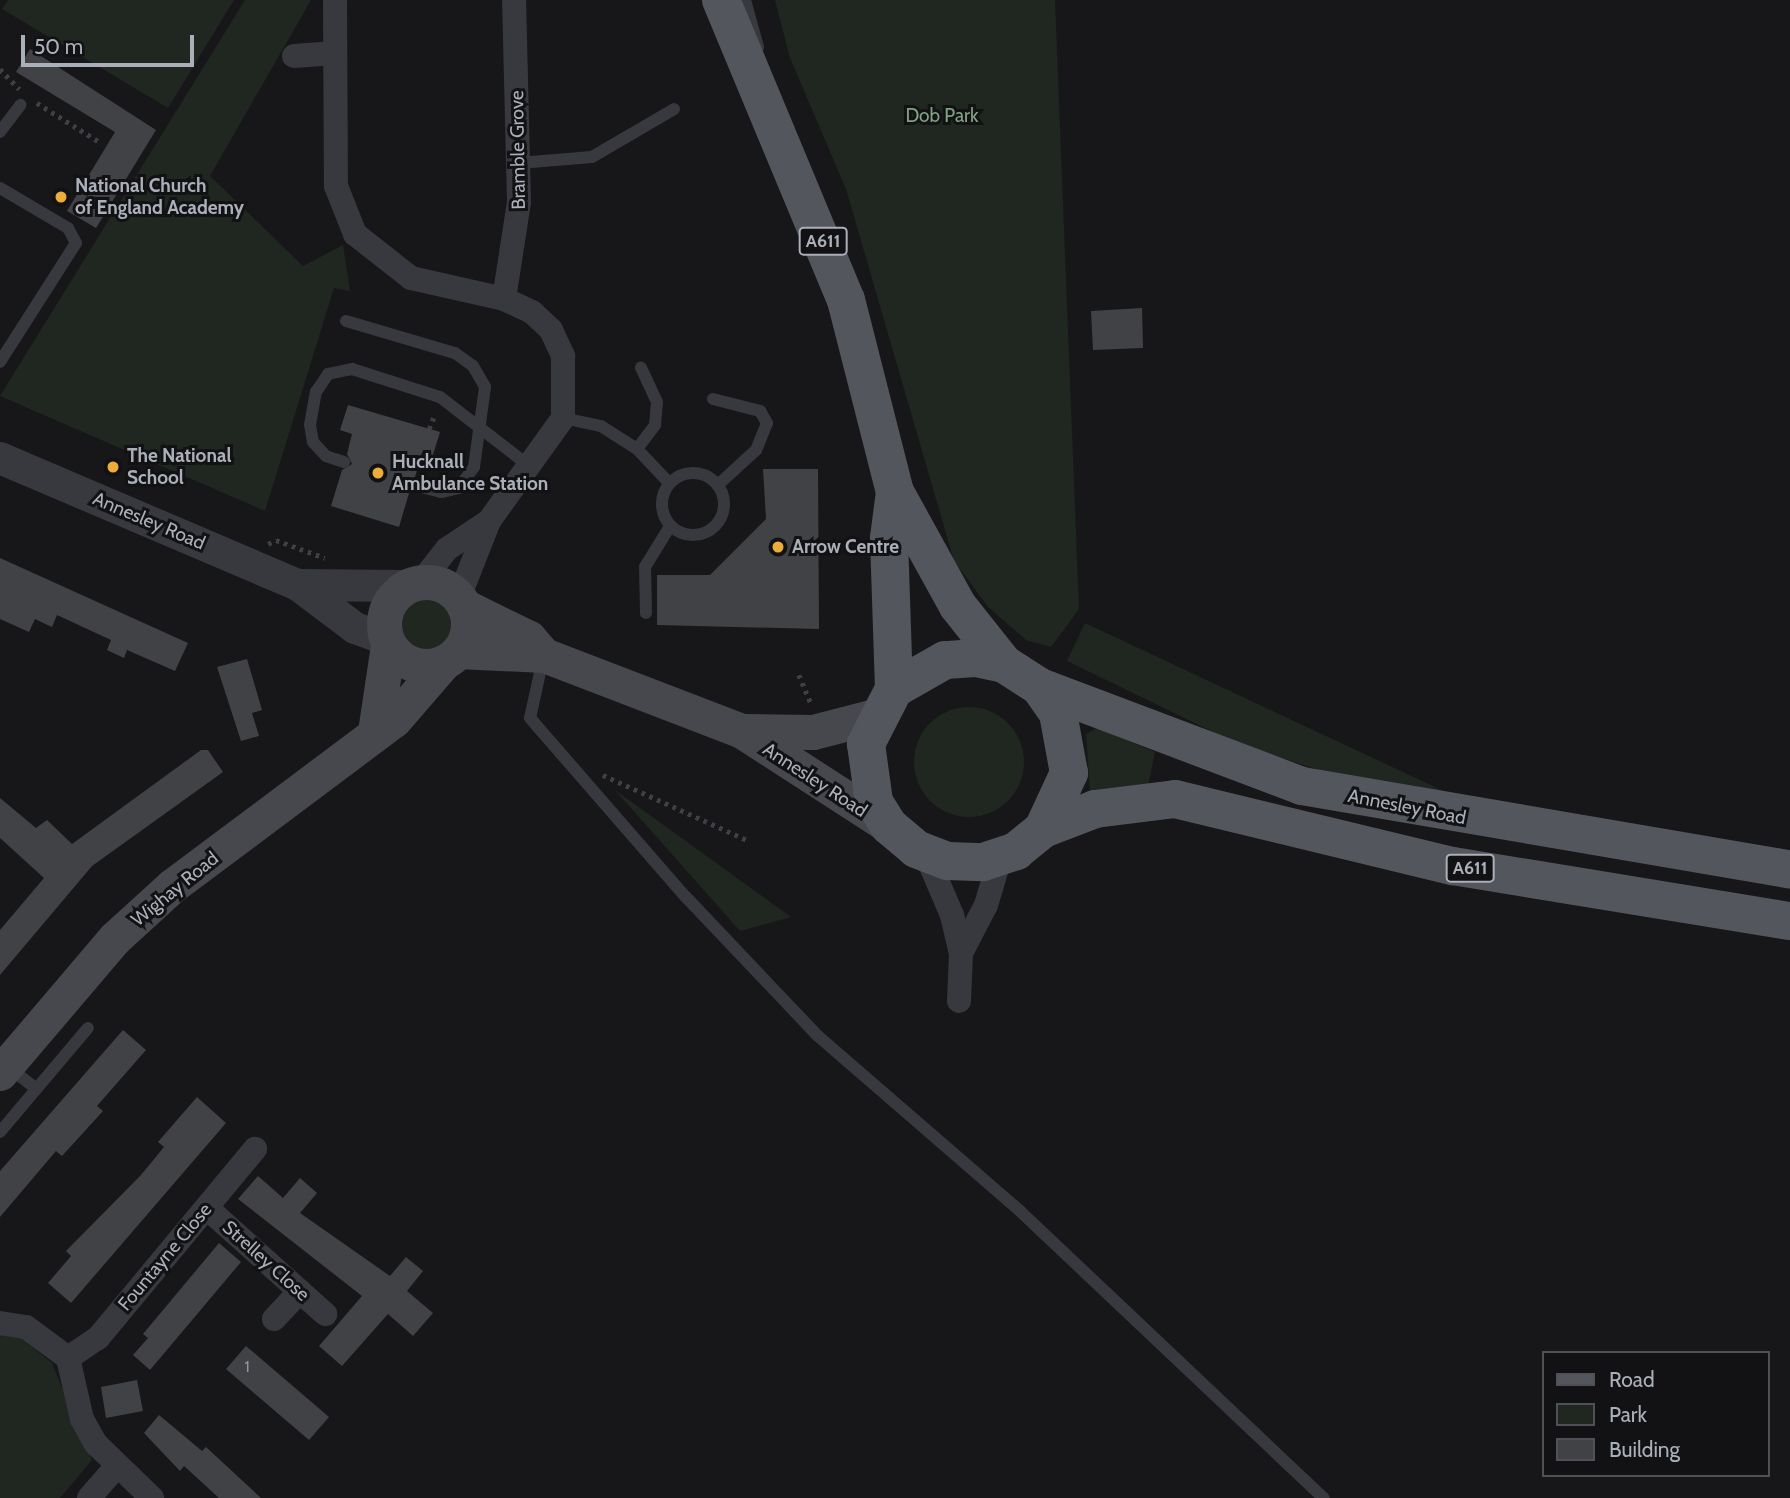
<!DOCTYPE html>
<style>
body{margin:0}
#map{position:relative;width:1790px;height:1498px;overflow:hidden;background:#171719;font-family:Cabin,sans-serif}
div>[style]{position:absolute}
.green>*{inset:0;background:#1f2720}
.round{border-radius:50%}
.building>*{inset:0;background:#414246}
.path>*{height:4.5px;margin-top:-2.25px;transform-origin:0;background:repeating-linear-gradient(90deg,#3e4045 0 3.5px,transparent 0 8.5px)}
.service>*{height:12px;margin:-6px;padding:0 6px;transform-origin:6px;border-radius:6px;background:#38393e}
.service>.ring{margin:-6px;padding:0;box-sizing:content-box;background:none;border:12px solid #38393e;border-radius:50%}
.minor>*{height:24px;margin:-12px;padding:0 12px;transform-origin:12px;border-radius:12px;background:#38393e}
.tertiary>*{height:32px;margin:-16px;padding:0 16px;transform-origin:16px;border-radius:16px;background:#38393e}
.secondary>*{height:35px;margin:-17.5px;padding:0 17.5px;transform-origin:17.5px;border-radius:17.5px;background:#46484e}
.secondary>.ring{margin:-17.5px;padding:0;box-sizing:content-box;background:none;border:35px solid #46484e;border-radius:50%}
.primary>*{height:38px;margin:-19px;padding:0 19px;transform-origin:19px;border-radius:19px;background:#54565d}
.dots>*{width:19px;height:19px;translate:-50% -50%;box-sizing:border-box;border:4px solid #121214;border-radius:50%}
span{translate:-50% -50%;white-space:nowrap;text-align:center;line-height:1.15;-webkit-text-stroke:6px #121214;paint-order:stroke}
.number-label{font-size:16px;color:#90949c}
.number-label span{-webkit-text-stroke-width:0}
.shield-label span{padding:2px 5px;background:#121214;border:2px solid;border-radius:5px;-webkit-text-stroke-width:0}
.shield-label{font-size:18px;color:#aaafb9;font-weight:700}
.park-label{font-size:19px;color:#81a382}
.street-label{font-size:19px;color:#aaafb9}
.poi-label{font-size:19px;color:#aaafb9;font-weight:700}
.left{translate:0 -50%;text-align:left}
.legend{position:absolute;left:1542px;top:1351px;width:228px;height:126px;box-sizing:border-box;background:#121214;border:2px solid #4f5156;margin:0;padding:9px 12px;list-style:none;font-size:21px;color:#aaafb9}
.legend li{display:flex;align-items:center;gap:14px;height:35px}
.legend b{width:35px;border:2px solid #4f5156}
.scale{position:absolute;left:21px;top:35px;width:173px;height:32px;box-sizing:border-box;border:4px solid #aaafb9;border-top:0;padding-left:9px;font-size:21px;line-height:24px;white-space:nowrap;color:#aaafb9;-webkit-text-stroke:5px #121214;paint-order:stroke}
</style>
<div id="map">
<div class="green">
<div style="clip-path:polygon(8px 0,234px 0,168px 108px,2px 9px)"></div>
<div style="clip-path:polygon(245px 0,311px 0,210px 176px,303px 266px,343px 245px,350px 291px,334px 288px,265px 511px,0 396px)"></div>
<div style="clip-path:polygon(775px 0,1055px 0,1079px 609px,1051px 647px,1026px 640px,988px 607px,954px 561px,846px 189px,790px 58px)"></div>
<div class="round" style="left:398px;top:595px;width:58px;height:58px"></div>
<div style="clip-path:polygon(1085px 623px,1452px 795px,1340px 777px,1234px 742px,1067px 661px)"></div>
<div class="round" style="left:914px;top:707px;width:110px;height:110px"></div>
<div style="clip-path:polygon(1097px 728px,1155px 752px,1148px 786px,1090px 792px,1086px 734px)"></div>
<div style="clip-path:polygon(615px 790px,791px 917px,740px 931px)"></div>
<div style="clip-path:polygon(0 1334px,20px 1337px,52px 1363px,92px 1460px,60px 1498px,0 1498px)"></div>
</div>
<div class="building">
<div style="clip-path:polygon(30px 49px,156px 130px,96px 228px,67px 211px,115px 132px,16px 72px)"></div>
<div style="clip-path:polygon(1142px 308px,1143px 348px,1093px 350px,1091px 311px)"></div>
<div style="clip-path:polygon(348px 405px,440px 432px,433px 455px,422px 452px,415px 477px,404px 482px,409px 493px,399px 527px,331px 506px,342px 470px,352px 464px,347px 454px,352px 434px,340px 430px)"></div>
<div style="clip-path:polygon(763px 469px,818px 469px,819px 629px,657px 625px,657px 575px,710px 575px,766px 519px)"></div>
<div style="clip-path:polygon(0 558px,188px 643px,175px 671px,127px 650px,124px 658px,107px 650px,111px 640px,57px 615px,52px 627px,35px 619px,29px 632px,0 619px)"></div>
<div style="clip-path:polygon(247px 659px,262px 710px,252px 713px,259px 736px,241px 741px,217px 667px)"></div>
<div style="clip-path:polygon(201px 750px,208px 750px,223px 772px,92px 866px,0 975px,0 930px,44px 878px,0 838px,0 798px,36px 828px,47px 820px,72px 844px)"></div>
<div style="clip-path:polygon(123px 1030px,146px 1050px,97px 1106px,103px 1111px,62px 1156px,56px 1151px,0 1217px,0 1171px)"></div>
<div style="clip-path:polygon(197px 1097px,226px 1123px,71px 1303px,48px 1283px,71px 1256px,66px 1251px,141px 1175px,164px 1147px,158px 1142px)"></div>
<div style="clip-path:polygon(258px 1176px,283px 1198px,300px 1178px,317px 1193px,300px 1213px,390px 1276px,406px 1257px,423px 1271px,407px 1291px,433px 1313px,413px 1336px,388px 1314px,342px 1366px,319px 1346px,362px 1296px,238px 1199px)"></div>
<div style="clip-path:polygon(219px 1243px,241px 1262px,150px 1370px,133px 1355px,148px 1338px,143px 1334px)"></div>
<div style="clip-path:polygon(246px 1346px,329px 1417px,309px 1440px,226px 1369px)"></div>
<div style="clip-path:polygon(137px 1380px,143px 1411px,106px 1418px,101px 1387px)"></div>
<div style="clip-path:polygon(159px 1415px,202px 1451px,206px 1447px,261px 1498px,219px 1498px,184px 1466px,180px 1471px,144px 1433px)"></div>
</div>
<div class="path">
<div style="left:0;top:69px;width:28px;rotate:46deg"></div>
<div style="left:37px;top:103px;width:75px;rotate:32deg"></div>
<div style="left:429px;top:429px;width:16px;rotate:-68deg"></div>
<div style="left:268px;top:544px;width:9px;rotate:-27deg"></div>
<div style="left:276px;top:540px;width:52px;rotate:20.2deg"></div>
<div style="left:799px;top:675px;width:33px;rotate:67deg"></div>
<div style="left:603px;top:775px;width:160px;rotate:24.3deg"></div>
</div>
<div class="service">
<div style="left:745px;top:0;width:49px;rotate:74.5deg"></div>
<div style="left:0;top:132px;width:34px;rotate:-53deg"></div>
<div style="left:519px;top:163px;width:73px;rotate:-4.7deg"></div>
<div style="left:592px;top:157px;width:95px;rotate:-30.3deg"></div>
<div style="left:0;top:188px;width:79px;rotate:30.5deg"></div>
<div style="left:68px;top:228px;width:17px;rotate:62deg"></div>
<div style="left:76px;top:243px;width:141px;rotate:122.6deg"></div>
<div style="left:346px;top:321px;width:114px;rotate:16.4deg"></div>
<div style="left:455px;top:353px;width:22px;rotate:36deg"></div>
<div style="left:473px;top:366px;width:24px;rotate:60deg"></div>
<div style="left:485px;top:387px;width:81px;rotate:97.8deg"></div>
<div style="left:474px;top:467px;width:26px;rotate:126deg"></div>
<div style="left:459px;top:488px;width:18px;rotate:167deg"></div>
<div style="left:441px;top:492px;width:30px;rotate:-166deg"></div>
<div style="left:713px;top:399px;width:49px;rotate:14.3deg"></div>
<div style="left:760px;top:411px;width:14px;rotate:60deg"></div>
<div style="left:767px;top:423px;width:29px;rotate:112deg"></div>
<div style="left:756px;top:450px;width:52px;rotate:137.4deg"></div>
<div style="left:563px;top:418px;width:39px;rotate:12deg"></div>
<div style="left:601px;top:426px;width:43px;rotate:32.6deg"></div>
<div style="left:637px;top:449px;width:47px;rotate:46.7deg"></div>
<div style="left:637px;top:449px;width:30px;rotate:-53deg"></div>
<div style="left:655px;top:425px;width:23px;rotate:-85deg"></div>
<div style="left:657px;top:402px;width:38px;rotate:-115deg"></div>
<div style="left:344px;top:462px;width:19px;rotate:-162deg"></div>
<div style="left:326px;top:456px;width:19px;rotate:-133deg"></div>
<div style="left:313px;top:442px;width:17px;rotate:-100deg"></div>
<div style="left:310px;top:425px;width:34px;rotate:-80deg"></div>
<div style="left:316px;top:392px;width:22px;rotate:-56deg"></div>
<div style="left:328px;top:374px;width:25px;rotate:-12deg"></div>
<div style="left:352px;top:369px;width:92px;rotate:17.7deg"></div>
<div style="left:440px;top:397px;width:111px;rotate:37.7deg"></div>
<div class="ring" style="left:662px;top:473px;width:50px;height:50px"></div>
<div style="left:646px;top:613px;width:46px;rotate:-91.2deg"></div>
<div style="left:645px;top:567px;width:48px;rotate:-58.6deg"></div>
<div style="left:543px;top:659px;width:60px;rotate:102.4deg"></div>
<div style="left:530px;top:718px;width:236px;rotate:49deg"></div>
<div style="left:685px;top:896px;width:193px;rotate:46.5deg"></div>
<div style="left:818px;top:1036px;width:267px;rotate:40.9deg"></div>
<div style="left:1020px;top:1211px;width:418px;rotate:43.4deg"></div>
<div style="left:7px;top:1066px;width:37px;rotate:38deg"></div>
<div style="left:0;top:1132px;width:136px;rotate:-49.8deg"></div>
</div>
<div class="minor">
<div style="left:335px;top:2px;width:184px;rotate:89.7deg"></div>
<div style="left:336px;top:186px;width:52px;rotate:68.4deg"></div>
<div style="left:355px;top:234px;width:71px;rotate:38.2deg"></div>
<div style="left:411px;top:278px;width:95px;rotate:12.7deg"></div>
<div style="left:504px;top:299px;width:31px;rotate:25deg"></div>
<div style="left:532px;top:312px;width:26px;rotate:43deg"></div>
<div style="left:551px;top:330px;width:29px;rotate:65deg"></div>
<div style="left:563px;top:356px;width:62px;rotate:90deg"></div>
<div style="left:563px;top:418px;width:127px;rotate:125.7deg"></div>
<div style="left:489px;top:521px;width:82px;rotate:111.5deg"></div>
<div style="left:294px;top:56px;width:41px;rotate:-4.2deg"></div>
<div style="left:504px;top:299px;width:98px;rotate:-81.2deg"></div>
<div style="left:519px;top:202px;width:202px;rotate:-91.4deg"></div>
<div style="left:421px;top:582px;width:42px;rotate:-51.8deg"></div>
<div style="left:447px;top:549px;width:50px;rotate:-33.7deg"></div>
<div style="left:925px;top:852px;width:69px;rotate:66.8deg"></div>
<div style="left:952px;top:915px;width:39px;rotate:77deg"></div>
<div style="left:961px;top:953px;width:48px;rotate:92.4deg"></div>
<div style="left:961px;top:953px;width:54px;rotate:-62.5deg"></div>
<div style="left:986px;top:905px;width:52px;rotate:-73.3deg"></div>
<div style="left:207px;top:1208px;width:159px;rotate:41.9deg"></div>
<div style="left:274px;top:1319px;width:38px;rotate:-47deg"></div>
<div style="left:0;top:1323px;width:26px;rotate:9deg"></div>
<div style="left:26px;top:1327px;width:52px;rotate:36.4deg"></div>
<div style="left:68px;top:1358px;width:63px;rotate:77.1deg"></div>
<div style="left:82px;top:1419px;width:29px;rotate:61deg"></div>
<div style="left:96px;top:1444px;width:78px;rotate:44deg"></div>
<div style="left:68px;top:1358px;width:36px;rotate:-34deg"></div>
<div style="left:98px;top:1338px;width:246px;rotate:-50.3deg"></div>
<div style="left:89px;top:1498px;width:41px;rotate:-48.9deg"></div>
</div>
<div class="tertiary">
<div style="left:0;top:458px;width:324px;rotate:23.1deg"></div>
<div style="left:298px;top:585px;width:71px;rotate:37deg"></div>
<div style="left:355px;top:628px;width:33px;rotate:20deg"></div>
<div style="left:298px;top:585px;width:108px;rotate:0.5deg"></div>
</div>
<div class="secondary">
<div class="ring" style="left:384px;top:582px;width:49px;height:49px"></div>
<div style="left:464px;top:606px;width:72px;rotate:26.2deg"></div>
<div style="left:529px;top:638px;width:23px;rotate:49deg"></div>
<div style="left:458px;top:651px;width:86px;rotate:2.7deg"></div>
<div style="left:544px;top:655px;width:212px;rotate:21deg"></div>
<div style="left:742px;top:731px;width:175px;rotate:32.9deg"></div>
<div style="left:742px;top:731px;width:71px;rotate:0.8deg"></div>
<div style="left:813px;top:732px;width:64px;rotate:-14.5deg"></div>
<div style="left:375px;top:732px;width:88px;rotate:-81.5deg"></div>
<div style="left:0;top:1073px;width:177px;rotate:-49.6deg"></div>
<div style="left:115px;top:938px;width:77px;rotate:-42.4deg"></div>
<div style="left:172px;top:886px;width:277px;rotate:-36.8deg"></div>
<div style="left:394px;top:720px;width:77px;rotate:-49.2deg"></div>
</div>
<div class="primary">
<div style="left:721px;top:0;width:325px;rotate:67.4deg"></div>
<div style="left:846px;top:300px;width:198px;rotate:75.7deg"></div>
<div style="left:895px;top:492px;width:130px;rotate:61.1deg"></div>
<div style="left:958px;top:606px;width:74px;rotate:51.6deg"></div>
<div style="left:1040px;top:687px;width:280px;rotate:20.7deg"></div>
<div style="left:1302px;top:786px;width:495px;rotate:9.7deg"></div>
<div style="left:894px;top:689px;width:151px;rotate:-91.9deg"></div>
<div style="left:889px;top:538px;width:46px;rotate:-82.6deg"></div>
<div style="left:1043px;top:829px;width:62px;rotate:-65.1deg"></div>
<div style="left:1069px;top:773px;width:61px;rotate:-100.4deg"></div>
<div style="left:1058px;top:713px;width:32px;rotate:-125deg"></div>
<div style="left:1040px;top:687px;width:43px;rotate:-147.4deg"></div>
<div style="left:1004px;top:664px;width:30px;rotate:-168deg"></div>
<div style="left:975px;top:658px;width:30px;rotate:176deg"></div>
<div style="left:945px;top:660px;width:59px;rotate:150.4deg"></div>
<div style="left:894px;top:689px;width:62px;rotate:117deg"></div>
<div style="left:866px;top:744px;width:59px;rotate:82.1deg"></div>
<div style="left:874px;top:802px;width:28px;rotate:58deg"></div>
<div style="left:889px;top:826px;width:35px;rotate:40deg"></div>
<div style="left:916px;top:849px;width:34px;rotate:21deg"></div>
<div style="left:948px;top:861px;width:35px;rotate:2deg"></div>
<div style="left:983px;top:862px;width:35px;rotate:-18deg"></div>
<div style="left:1016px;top:851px;width:35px;rotate:-39deg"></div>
<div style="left:1043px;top:829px;width:56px;rotate:-21deg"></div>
<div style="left:1095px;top:809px;width:81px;rotate:-7.1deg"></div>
<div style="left:1175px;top:799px;width:286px;rotate:13.6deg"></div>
<div style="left:1453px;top:866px;width:341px;rotate:9.3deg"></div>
</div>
<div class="dots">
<div style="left:61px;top:197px;background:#edad3b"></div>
<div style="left:113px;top:467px;background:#edad3b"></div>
<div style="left:378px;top:473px;background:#edad3b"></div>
<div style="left:778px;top:547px;background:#edad3b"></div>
</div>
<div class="number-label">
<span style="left:247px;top:1367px">1</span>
</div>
<div class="shield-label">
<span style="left:823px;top:241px">A611</span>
<span style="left:1470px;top:868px">A611</span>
</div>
<div class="park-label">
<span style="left:942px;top:116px">Dob Park</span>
</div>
<div class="street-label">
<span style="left:518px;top:150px;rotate:-91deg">Bramble Grove</span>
<span style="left:149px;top:521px;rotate:23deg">Annesley Road</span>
<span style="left:815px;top:780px;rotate:33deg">Annesley Road</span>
<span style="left:1407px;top:807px;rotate:11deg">Annesley Road</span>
<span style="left:175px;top:889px;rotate:-39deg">Wighay Road</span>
<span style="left:165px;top:1257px;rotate:-50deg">Fountayne Close</span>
<span style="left:266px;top:1261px;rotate:42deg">Strelley Close</span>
</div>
<div class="poi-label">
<span class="left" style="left:75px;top:197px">National Church<br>of England Academy</span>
<span class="left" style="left:127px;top:467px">The National<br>School</span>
<span class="left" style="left:392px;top:473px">Hucknall<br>Ambulance Station</span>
<span class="left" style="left:792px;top:547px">Arrow Centre</span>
</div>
<ul class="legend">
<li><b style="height:9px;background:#54565d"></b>Road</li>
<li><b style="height:19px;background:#1f2720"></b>Park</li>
<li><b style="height:19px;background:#414246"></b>Building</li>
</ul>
<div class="scale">50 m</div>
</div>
